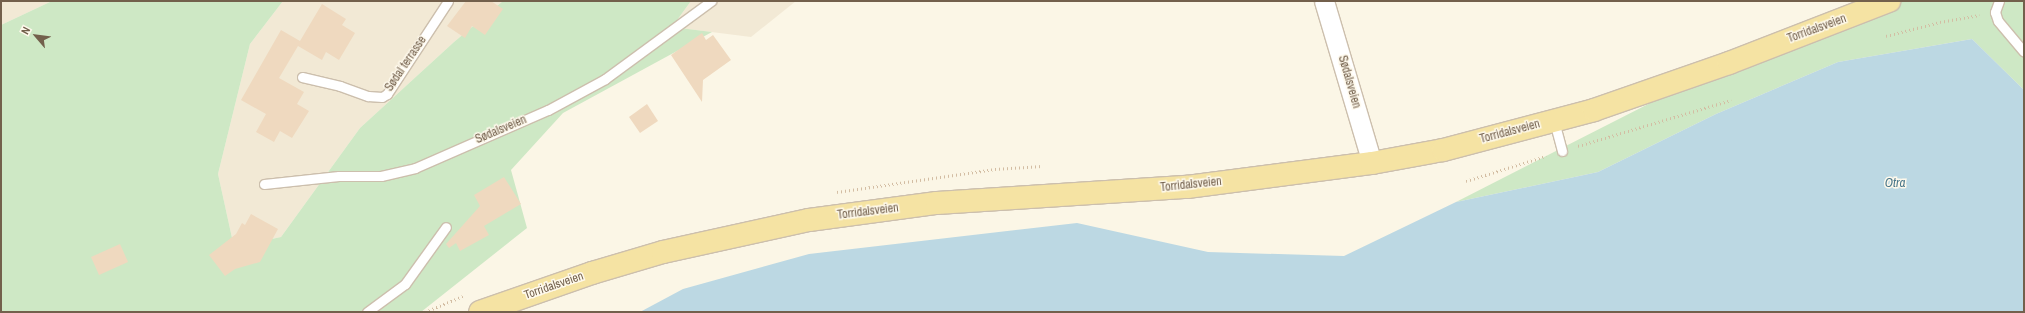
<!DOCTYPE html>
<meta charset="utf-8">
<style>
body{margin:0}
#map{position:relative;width:2025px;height:313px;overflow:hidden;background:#fbf6e6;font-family:"Archivo Narrow",sans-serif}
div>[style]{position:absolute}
.residential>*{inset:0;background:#f2e9d5}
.green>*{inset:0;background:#cee8c5}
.water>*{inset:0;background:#bcd8e3}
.building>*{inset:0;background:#efd9bf}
.path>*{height:2.5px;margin-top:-1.25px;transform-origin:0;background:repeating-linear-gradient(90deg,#d3bda3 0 1px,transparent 0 4px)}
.roads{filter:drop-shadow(1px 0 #ccbfad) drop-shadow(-1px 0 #ccbfad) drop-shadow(0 1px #ccbfad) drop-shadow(0 -1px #ccbfad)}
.service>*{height:9px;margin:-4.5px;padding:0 4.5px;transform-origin:4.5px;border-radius:4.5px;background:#fff}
.minor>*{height:19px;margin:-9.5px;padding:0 9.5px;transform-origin:9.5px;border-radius:9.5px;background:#fff}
.primary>*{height:22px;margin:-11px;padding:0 11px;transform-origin:11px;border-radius:11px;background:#f5e3a3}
span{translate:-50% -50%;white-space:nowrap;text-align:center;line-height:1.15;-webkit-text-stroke:3px #fef9ec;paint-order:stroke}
.street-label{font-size:12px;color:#73604c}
.water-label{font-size:13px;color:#4b788b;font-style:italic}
.frame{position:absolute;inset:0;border:2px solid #73604c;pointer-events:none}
.north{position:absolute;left:16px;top:16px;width:40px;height:40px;-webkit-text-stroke:3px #fef9ec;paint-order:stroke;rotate:298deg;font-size:11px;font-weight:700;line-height:16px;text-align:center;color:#73604c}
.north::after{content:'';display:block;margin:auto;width:14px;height:18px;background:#73604c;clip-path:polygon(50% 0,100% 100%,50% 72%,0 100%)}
</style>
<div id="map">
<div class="residential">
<div style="clip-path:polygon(1px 1px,52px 1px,1px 25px)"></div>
<div style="clip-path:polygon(283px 1px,503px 1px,454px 42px,360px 128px,281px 237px,234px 247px,218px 174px,250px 44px)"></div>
<div style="clip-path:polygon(691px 1px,796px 1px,751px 37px,672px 27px)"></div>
</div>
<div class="green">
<div style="clip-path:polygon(52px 1px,283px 1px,250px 44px,218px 174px,234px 247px,281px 237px,360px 128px,454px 42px,503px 1px,691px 1px,672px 27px,712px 32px,563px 113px,511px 170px,527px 228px,421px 312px,1px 312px,1px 25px)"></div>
<div style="clip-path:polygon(1887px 1px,2024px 1px,2024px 90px,1972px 39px,1838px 62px,1716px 114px,1598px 172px,1456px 202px,1725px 65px)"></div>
</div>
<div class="water">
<div style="clip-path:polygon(1972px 39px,2024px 90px,2024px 312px,640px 312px,683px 289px,809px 254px,1077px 223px,1208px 252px,1344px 256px,1456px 202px,1598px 172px,1716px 114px,1838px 62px)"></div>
</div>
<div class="building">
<div style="clip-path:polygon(466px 1px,491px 1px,503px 9px,485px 35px,472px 26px,465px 38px,447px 26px)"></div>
<div style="clip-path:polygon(322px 4px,346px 19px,342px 25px,355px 33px,339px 60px,326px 52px,322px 60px,298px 46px,279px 78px,304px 92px,297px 104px,309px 111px,292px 138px,280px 131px,274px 142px,256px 132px,266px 114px,241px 100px,281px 30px,300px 41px)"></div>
<div style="clip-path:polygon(702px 33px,706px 40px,713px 35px,731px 60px,703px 80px,702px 102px,671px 55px)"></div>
<div style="clip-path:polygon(647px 104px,658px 121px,640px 133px,629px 117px)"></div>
<div style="clip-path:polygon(504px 177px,521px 204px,484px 226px,489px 235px,460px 251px,456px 243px,449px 248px,446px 244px,480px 206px,474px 195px)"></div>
<div style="clip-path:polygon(251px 214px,278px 229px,260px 262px,235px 269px,225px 276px,209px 255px,236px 234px,242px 223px,245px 225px)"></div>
<div style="clip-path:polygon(120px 244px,128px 262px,99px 275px,91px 257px)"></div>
</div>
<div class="path">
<div style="left:1886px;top:36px;width:56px;rotate:-14.5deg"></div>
<div style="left:1940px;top:22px;width:40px;rotate:-10deg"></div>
<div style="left:1578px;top:146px;width:160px;rotate:-16.7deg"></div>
<div style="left:1466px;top:181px;width:84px;rotate:-17.4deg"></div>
<div style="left:837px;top:192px;width:160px;rotate:-8.3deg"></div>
<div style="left:995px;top:169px;width:47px;rotate:-3.7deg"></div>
<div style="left:425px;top:312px;width:41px;rotate:-22.8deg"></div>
</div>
<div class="roads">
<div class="service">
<div style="left:1999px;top:1px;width:12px;rotate:110deg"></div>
<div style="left:1995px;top:12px;width:9px;rotate:72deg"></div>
<div style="left:1998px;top:21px;width:40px;rotate:50deg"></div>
<div style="left:302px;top:77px;width:39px;rotate:13deg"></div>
<div style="left:340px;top:86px;width:30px;rotate:20deg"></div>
<div style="left:368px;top:96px;width:14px;rotate:4deg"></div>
<div style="left:382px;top:97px;width:6px;rotate:-31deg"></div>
<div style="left:387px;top:94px;width:111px;rotate:-56.7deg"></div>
<div style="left:1554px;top:121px;width:31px;rotate:75deg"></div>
<div style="left:264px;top:184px;width:75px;rotate:-6.1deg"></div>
<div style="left:339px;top:176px;width:42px"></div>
<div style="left:381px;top:176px;width:35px;rotate:-13deg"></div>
<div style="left:415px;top:168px;width:145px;rotate:-23.6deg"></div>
<div style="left:548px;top:110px;width:65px;rotate:-28.5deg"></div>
<div style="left:605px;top:79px;width:132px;rotate:-36.3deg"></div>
<div style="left:367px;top:312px;width:47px;rotate:-36.4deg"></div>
<div style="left:405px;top:284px;width:70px;rotate:-54.3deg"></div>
</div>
<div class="minor">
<div style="left:1324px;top:1px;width:169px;rotate:73.5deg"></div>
</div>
<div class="primary">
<div style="left:480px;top:312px;width:119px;rotate:-19.2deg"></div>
<div style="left:592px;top:273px;width:74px;rotate:-16.5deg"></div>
<div style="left:663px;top:252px;width:149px;rotate:-12.4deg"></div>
<div style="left:809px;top:220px;width:129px;rotate:-7.6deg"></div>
<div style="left:937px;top:203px;width:251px;rotate:-3.7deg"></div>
<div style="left:1187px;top:187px;width:187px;rotate:-7.4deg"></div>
<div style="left:1372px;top:163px;width:72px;rotate:-10.4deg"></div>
<div style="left:1443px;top:150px;width:156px;rotate:-14.8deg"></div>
<div style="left:1594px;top:110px;width:143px;rotate:-19.2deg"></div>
<div style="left:1729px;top:63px;width:172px;rotate:-21.2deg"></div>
</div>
</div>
<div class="street-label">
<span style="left:1817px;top:29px;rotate:-20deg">Torridalsveien</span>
<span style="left:406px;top:64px;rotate:-56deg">Sødal terrasse</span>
<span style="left:1349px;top:82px;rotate:74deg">Sødalsveien</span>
<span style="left:501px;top:130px;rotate:-23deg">Sødalsveien</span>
<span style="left:1510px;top:132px;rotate:-15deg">Torridalsveien</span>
<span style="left:1191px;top:185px;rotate:-6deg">Torridalsveien</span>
<span style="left:868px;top:212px;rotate:-7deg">Torridalsveien</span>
<span style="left:554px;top:286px;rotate:-19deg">Torridalsveien</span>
</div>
<div class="water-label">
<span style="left:1895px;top:183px">Otra</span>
</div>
<div class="frame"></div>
<div class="north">N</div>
</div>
